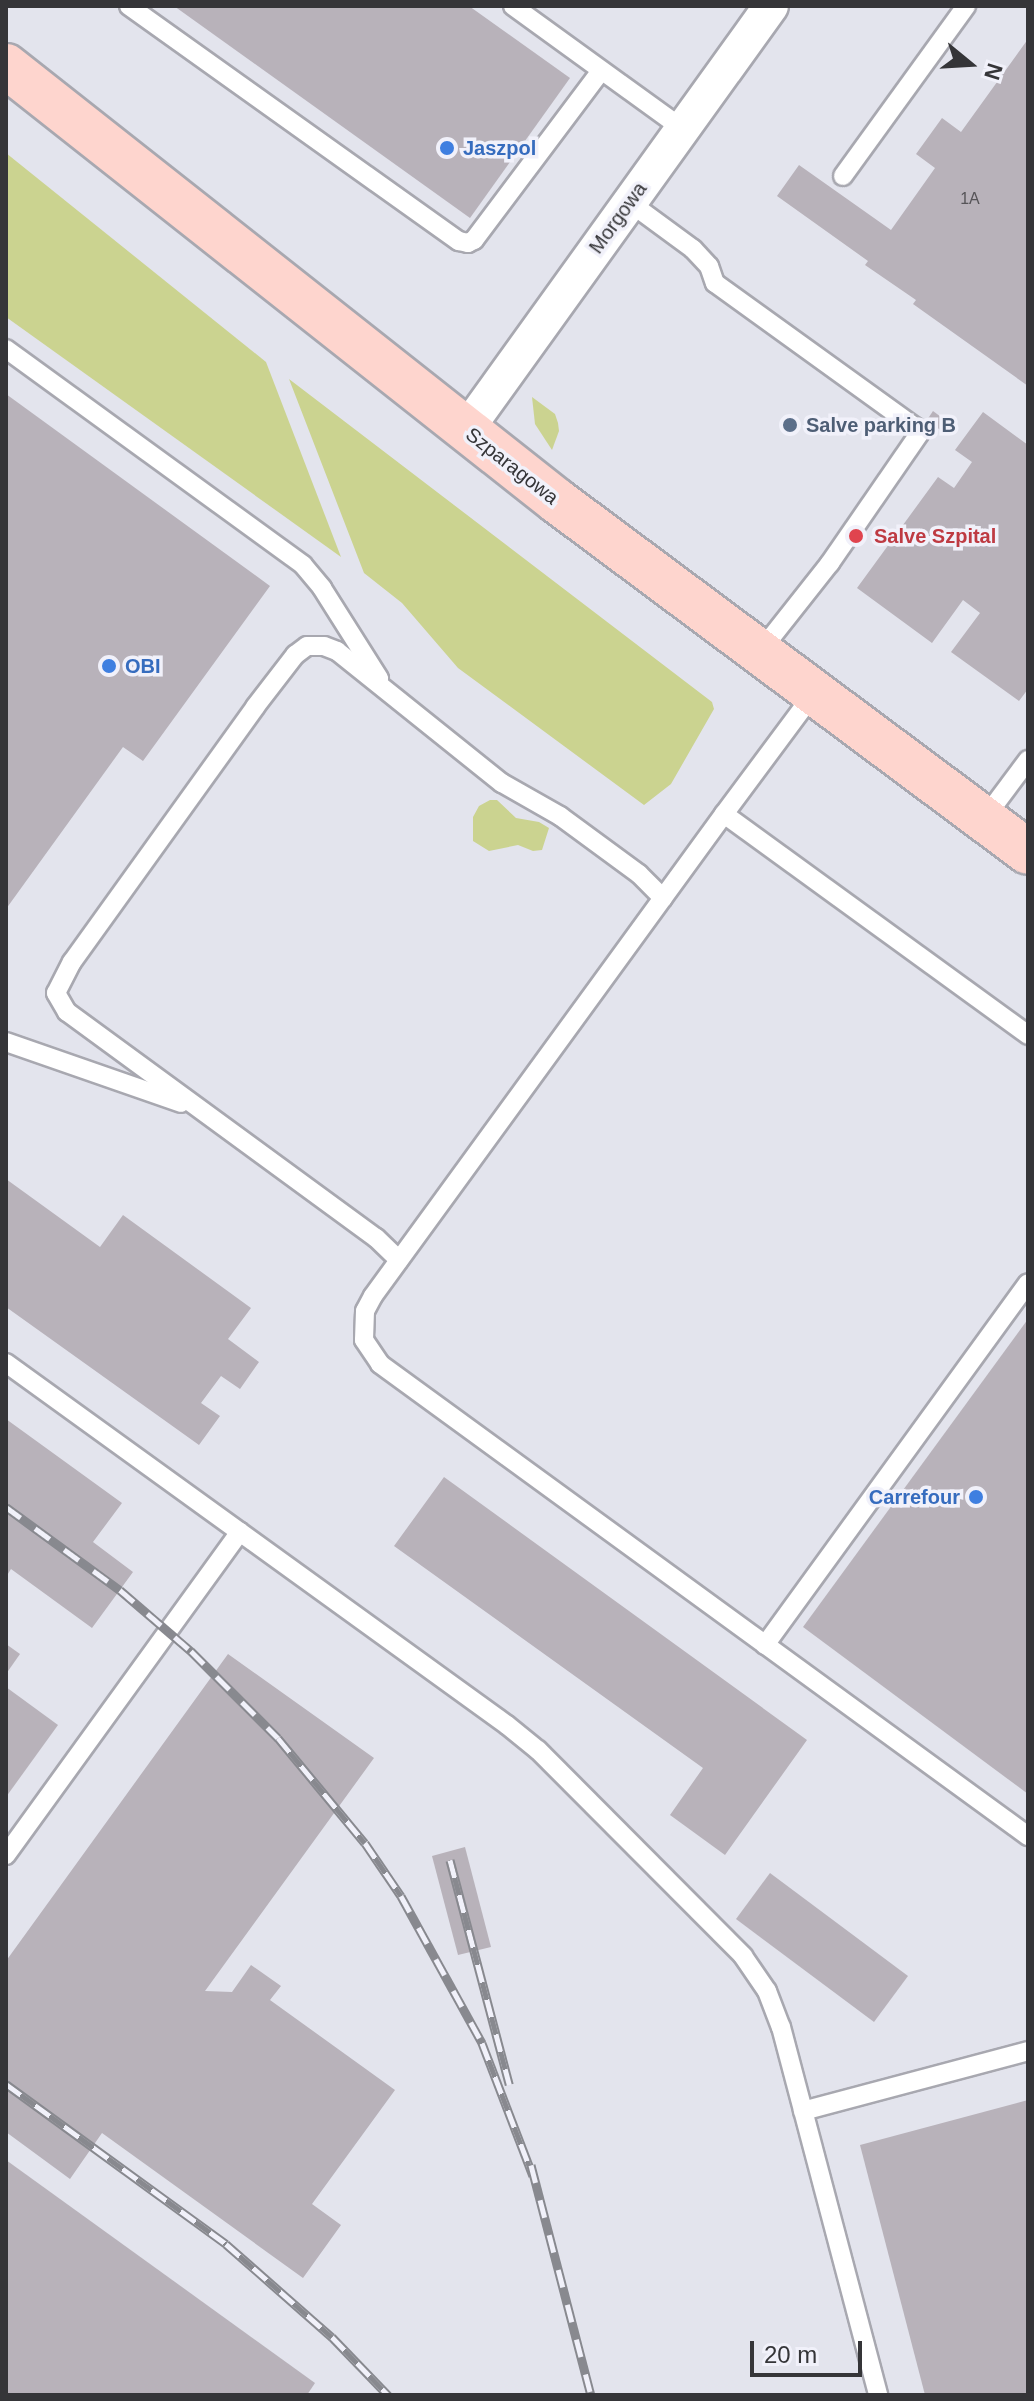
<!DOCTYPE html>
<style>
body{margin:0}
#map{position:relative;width:1034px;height:2401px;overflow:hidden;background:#e3e4ed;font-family:Arial,sans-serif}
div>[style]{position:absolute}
.green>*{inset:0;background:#cbd390}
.building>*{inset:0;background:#b8b2ba}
.roads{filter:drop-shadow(2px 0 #a8a8b0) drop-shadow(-2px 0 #a8a8b0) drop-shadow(0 2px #a8a8b0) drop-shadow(0 -2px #a8a8b0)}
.lane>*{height:18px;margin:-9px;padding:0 9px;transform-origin:9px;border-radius:9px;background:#fff}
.street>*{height:34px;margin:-17px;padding:0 17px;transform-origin:17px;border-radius:17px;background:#fff}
.secondary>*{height:44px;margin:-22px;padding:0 22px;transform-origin:22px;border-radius:22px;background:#fed5ce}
.rail>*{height:9px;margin-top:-4.5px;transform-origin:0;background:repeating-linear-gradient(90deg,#f1f1fa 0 18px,#88898f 0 36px);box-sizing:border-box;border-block:2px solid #88898f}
.dots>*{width:22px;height:22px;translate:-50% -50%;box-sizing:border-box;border:4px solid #f1f1fa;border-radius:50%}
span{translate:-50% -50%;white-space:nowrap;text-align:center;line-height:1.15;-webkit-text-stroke:7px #f1f1fa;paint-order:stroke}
.number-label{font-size:16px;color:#565458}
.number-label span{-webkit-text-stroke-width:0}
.shop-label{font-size:20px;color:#366cbe;font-weight:700}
.left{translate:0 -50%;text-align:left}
.right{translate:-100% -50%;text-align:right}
.street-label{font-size:20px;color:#353538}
.service-label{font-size:20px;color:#4e5e75;font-weight:700}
.health-label{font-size:20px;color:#be3a42;font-weight:700}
.frame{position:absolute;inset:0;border:8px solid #353538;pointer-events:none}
.north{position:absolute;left:930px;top:24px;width:80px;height:80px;-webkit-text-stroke:6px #f1f1fa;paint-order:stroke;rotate:108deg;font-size:22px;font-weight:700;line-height:32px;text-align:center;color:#353538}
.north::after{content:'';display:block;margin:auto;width:28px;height:36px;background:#353538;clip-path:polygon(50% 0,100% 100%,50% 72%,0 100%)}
.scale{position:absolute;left:750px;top:2341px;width:112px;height:36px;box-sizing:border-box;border:4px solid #353538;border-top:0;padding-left:10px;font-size:24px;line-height:28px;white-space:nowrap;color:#353538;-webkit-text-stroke:6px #f1f1fa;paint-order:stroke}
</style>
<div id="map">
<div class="green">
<div style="clip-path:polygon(6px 153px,266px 362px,341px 557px,6px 317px)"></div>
<div style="clip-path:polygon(289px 379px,712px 702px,714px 709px,671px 784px,644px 805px,458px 668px,402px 603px,364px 573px)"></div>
<div style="clip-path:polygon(532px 397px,555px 414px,558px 423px,559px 431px,552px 450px,535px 424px)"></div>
<div style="clip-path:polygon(490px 800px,497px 800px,516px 818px,539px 822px,549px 828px,542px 850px,533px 851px,518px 845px,489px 851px,473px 841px,473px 817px,479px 806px)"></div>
</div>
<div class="building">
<div style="clip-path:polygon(174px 6px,469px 6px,570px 78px,470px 218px)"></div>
<div style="clip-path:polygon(1028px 39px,1028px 386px,913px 304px,916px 300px,865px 265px,868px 261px,777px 196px,799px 165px,891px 230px,935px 168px,916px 154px,942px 118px,961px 132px)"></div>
<div style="clip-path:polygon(6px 394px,270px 586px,143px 761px,123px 747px,6px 909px)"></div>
<div style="clip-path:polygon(933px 411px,953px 426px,947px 435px,927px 420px)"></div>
<div style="clip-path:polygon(983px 412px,1028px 445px,1028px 689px,1019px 701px,951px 652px,980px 613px,963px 600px,932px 643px,857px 588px,938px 477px,954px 488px,972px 462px,955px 450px)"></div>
<div style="clip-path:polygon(6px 1179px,100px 1247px,123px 1215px,251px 1308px,228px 1339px,259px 1362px,240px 1389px,221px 1376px,201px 1403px,220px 1416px,199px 1445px,6px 1307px)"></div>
<div style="clip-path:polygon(1028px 1319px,1028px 1794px,803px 1627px)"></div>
<div style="clip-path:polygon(6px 1419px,122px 1503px,93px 1542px,133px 1572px,92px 1628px,11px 1569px,6px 1577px)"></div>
<div style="clip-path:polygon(444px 1477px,807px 1740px,725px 1855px,670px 1815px,703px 1768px,394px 1546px)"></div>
<div style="clip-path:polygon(6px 1644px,20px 1654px,6px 1674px)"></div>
<div style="clip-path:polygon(228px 1654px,374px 1758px,205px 1991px,232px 1992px,251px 1965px,281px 1986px,270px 2000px,395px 2090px,312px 2204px,341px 2225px,303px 2278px,102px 2133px,70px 2179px,6px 2132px,6px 1961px)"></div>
<div style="clip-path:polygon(6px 1687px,58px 1725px,6px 1797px)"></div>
<div style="clip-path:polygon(465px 1847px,491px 1947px,458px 1955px,432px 1856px)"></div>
<div style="clip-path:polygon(770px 1873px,908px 1976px,874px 2022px,736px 1919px)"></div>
<div style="clip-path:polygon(1028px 2100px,1028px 2395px,925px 2395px,860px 2145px)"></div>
<div style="clip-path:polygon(6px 2160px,315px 2383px,307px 2395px,6px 2395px)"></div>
</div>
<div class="roads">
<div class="lane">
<div style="left:129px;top:6px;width:405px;rotate:35.5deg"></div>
<div style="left:459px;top:241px;width:9px;rotate:13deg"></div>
<div style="left:468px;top:243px;width:7px;rotate:-27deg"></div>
<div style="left:474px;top:240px;width:211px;rotate:-53.1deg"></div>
<div style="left:513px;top:6px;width:210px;rotate:35.9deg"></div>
<div style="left:843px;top:176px;width:210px;rotate:-54.1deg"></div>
<div style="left:629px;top:202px;width:79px;rotate:36.3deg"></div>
<div style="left:693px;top:249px;width:23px;rotate:47deg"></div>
<div style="left:709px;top:266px;width:18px;rotate:71deg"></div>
<div style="left:715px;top:283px;width:246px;rotate:35.8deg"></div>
<div style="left:915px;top:427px;width:8px;rotate:60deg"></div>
<div style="left:919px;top:434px;width:157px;rotate:124.6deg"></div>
<div style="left:830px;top:563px;width:115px;rotate:128.3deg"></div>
<div style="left:6px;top:349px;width:367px;rotate:36deg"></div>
<div style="left:303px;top:565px;width:30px;rotate:50deg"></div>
<div style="left:322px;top:588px;width:107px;rotate:57.7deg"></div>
<div style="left:814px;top:693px;width:151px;rotate:126.6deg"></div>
<div style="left:724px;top:814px;width:376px;rotate:36deg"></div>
<div style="left:724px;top:814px;width:596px;rotate:126.06deg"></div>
<div style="left:373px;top:1296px;width:17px;rotate:118deg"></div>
<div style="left:365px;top:1311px;width:29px;rotate:92deg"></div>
<div style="left:364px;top:1340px;width:29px;rotate:56deg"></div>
<div style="left:380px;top:1364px;width:802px;rotate:36.07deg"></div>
<div style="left:984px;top:819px;width:74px;rotate:-53.3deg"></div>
<div style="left:6px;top:1042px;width:185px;rotate:19.2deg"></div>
<div style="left:399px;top:1260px;width:32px;rotate:-136deg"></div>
<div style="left:376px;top:1238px;width:383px;rotate:-143.8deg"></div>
<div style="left:67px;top:1012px;width:22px;rotate:-120deg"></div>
<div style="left:56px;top:993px;width:35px;rotate:-63deg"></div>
<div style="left:72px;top:962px;width:314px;rotate:-54.3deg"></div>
<div style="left:255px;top:707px;width:66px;rotate:-52.4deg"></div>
<div style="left:295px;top:655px;width:15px;rotate:-37deg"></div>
<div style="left:307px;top:646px;width:17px"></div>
<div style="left:324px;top:646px;width:14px;rotate:21deg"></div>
<div style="left:337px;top:651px;width:211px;rotate:38.7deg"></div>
<div style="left:502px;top:783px;width:67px;rotate:29.6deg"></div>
<div style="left:560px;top:816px;width:98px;rotate:36.3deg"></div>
<div style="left:639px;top:874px;width:34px;rotate:45deg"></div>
<div style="left:6px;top:1363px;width:618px;rotate:35.85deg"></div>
<div style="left:507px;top:1725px;width:40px;rotate:39deg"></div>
<div style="left:538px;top:1750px;width:291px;rotate:45.1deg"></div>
<div style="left:743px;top:1956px;width:42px;rotate:55.6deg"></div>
<div style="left:767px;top:1991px;width:39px;rotate:69deg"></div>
<div style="left:781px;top:2027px;width:381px;rotate:75.2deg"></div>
<div style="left:765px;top:1645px;width:447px;rotate:-54deg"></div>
<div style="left:6px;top:1855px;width:399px;rotate:-54.1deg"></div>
<div style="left:803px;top:2111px;width:233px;rotate:-14.9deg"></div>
</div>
<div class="street">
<div style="left:466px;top:430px;width:522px;rotate:-54.27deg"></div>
</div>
<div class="secondary">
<div style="left:6px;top:66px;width:702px;rotate:38.29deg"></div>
<div style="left:557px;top:501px;width:587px;rotate:36.69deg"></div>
</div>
</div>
<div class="rail">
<div style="left:6px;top:1507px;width:141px;rotate:36.1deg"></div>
<div style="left:120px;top:1590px;width:94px;rotate:40.7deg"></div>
<div style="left:191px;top:1651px;width:123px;rotate:45deg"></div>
<div style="left:278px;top:1738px;width:136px;rotate:50.4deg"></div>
<div style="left:365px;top:1843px;width:64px;rotate:55.8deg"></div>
<div style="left:401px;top:1896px;width:168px;rotate:61.1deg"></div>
<div style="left:482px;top:2043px;width:142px;rotate:69deg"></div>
<div style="left:450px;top:1860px;width:232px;rotate:75.2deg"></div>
<div style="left:6px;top:2084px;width:272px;rotate:36deg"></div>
<div style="left:226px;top:2244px;width:141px;rotate:41.3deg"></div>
<div style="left:332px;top:2337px;width:81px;rotate:46deg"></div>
<div style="left:531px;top:2165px;width:238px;rotate:75.4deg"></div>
</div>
<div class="dots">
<div style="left:447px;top:148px;background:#3f7fe0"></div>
<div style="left:790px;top:425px;background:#5c6f8a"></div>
<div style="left:856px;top:536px;background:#e0444e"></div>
<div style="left:109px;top:666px;background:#3f7fe0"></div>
<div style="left:976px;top:1497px;background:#3f7fe0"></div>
</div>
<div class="number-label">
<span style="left:970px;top:199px">1A</span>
</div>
<div class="shop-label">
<span class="left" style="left:463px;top:148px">Jaszpol</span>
<span class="left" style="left:125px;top:666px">OBI</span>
<span class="right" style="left:960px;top:1497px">Carrefour</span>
</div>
<div class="street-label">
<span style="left:618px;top:218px;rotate:-54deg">Morgowa</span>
<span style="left:512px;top:466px;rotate:38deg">Szparagowa</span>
</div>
<div class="service-label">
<span class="left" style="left:806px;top:425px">Salve parking B</span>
</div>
<div class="health-label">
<span class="left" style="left:874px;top:536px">Salve Szpital</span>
</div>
<div class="frame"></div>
<div class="north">N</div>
<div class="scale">20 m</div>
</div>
